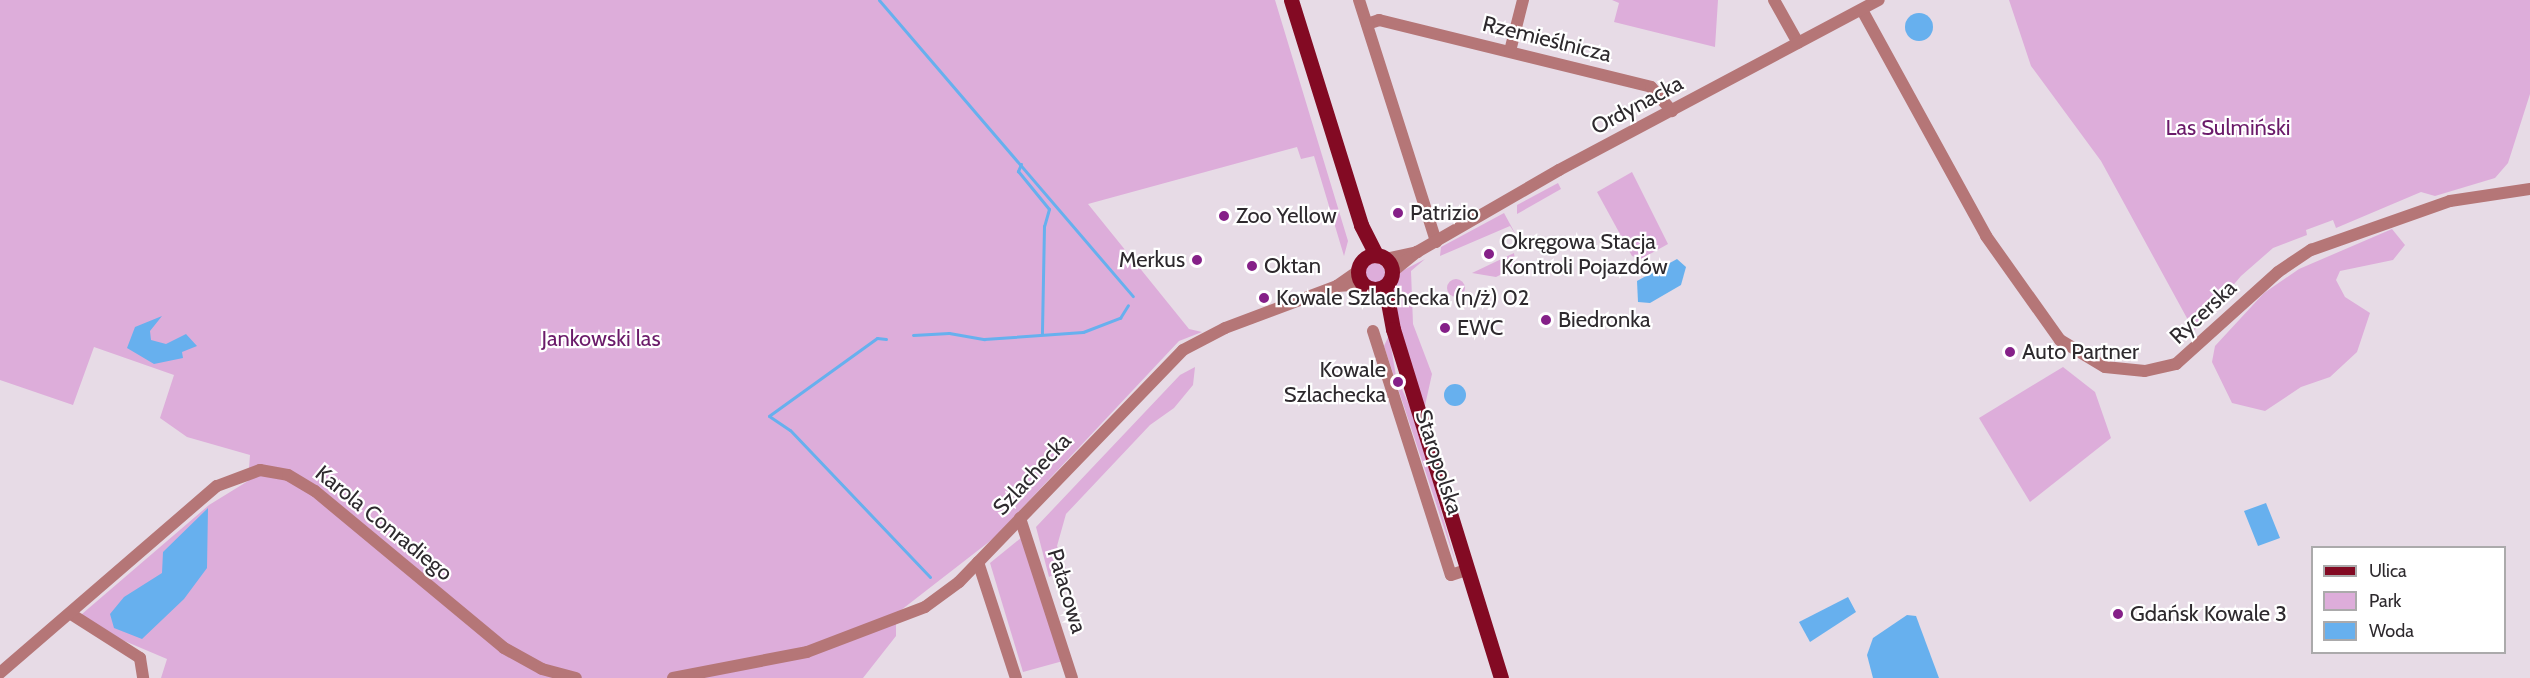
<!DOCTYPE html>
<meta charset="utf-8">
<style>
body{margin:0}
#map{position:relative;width:2530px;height:678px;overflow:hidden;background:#e7dbe6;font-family:Cabin,sans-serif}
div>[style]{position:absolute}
.green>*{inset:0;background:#ddadda}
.round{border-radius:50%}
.water>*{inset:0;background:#67b0ee}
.stream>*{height:3px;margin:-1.5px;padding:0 1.5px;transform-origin:1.5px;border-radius:1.5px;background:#67b0ee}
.minor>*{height:12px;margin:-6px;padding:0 6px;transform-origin:6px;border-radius:6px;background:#b57677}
.major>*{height:15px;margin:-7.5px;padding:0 7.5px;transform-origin:7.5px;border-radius:7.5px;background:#830a23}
.major>.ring{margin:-7.5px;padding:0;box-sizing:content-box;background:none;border:15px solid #830a23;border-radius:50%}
.dots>*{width:16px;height:16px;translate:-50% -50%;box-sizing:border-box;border:3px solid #fff;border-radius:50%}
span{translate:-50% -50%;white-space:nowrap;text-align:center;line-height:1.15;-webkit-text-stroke:4.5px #fff;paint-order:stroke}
.street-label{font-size:22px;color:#2e2a2e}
.park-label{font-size:22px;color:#6b1b6a}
.poi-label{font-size:22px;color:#2e2a2e}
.left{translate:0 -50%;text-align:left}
.right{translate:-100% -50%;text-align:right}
.legend{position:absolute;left:2311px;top:546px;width:195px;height:108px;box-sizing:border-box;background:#fff;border:2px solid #abaaab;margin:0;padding:8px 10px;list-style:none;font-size:18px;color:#2e2a2e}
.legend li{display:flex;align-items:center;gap:12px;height:30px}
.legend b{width:30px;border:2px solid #abaaab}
</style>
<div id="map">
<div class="green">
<div style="clip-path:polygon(0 0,1275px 0,1348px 241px,1344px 256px,1314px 156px,1301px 159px,1297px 147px,1088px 204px,1189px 329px,1202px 332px,1179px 341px,994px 538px,896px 614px,896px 636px,863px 678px,161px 678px,167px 659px,82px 623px,82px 614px,209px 505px,248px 481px,250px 455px,187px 437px,160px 418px,174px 375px,94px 347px,73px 405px,0 380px)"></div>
<div style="clip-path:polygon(1612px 0,1718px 0,1715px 47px,1614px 22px,1619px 3px)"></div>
<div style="clip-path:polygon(2009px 0,2530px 0,2530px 94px,2508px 163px,2495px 178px,2435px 196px,2421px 192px,2336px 228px,2333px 220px,2306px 230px,2307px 235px,2273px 248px,2241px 276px,2194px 331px,2101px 161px,2031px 66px)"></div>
<div style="clip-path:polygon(1632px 172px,1668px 244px,1641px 259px,1632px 256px,1597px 192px)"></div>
<div style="clip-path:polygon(1558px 183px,1561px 189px,1517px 214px,1517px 205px)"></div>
<div style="clip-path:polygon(1504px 213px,1516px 235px,1510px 226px,1440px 256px,1441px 247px)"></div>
<div style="clip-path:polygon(2392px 229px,2405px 245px,2393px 260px,2340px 271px,2336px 280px,2345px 297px,2370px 313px,2357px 352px,2330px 377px,2301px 387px,2265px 411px,2232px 403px,2212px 362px,2215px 346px,2264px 293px,2299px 269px)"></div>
<div style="clip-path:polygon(1514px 253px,1516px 267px,1496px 277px,1472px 273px)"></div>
<div style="clip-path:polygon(1425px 259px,1411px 271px,1413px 324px,1432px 374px,1424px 410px,1393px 307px,1393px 287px,1400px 272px)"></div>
<div class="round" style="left:1365px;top:263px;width:20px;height:20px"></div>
<div class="round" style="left:1447px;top:279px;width:18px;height:18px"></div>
<div style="clip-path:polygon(1389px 335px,1396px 376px,1415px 418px,1457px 567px,1384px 346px)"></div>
<div style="clip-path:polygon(1195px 367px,1193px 385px,1174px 408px,1150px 425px,1066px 514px,1057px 546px,1066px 568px,1049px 577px,1036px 527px,1180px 375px)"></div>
<div style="clip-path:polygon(2063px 367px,2095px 392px,2111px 438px,2030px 502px,1979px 418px)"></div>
<div style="clip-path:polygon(1027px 533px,1063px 661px,1023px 672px,990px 563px)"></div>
</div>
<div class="water">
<div class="round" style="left:1905px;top:13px;width:28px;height:28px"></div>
<div style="clip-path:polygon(1677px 259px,1686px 267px,1681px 285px,1650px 303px,1638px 302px,1637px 281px)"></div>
<div style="clip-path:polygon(162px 316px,150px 331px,151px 340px,166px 344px,186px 334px,197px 346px,182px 352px,183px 358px,154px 364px,127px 348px,135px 327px)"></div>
<div class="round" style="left:1444px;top:384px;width:22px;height:22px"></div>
<div style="clip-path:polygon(2266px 503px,2280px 538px,2258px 546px,2244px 511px)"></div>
<div style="clip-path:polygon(208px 508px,207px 568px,184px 599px,142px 639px,114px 628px,110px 614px,124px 597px,162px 573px,163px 552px)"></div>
<div style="clip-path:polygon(1848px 597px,1856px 612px,1810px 642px,1799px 622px)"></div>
<div style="clip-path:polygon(1907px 615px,1916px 616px,1939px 678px,1873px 678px,1867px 655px,1873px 638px)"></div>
</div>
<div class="stream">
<div style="left:879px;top:0;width:390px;rotate:49.4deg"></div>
<div style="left:1021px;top:164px;width:8px;rotate:113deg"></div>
<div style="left:1018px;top:171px;width:49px;rotate:50.8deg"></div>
<div style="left:1049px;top:209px;width:18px;rotate:106deg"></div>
<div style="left:1044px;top:226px;width:108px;rotate:91.1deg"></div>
<div style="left:913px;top:335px;width:36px;rotate:-3deg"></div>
<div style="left:949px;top:333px;width:36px;rotate:10deg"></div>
<div style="left:984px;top:339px;width:99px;rotate:-4deg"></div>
<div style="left:1083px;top:332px;width:40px;rotate:-21deg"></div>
<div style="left:1120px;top:318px;width:15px;rotate:-58deg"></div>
<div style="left:886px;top:339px;width:9px;rotate:-174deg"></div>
<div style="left:877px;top:338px;width:133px;rotate:144.2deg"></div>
<div style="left:769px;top:416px;width:25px;rotate:34deg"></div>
<div style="left:790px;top:430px;width:203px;rotate:46.4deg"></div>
</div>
<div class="minor">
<div style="left:1359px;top:0;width:254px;rotate:72.3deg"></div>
<div style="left:1774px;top:0;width:49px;rotate:60.8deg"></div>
<div style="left:1862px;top:10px;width:258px;rotate:61.2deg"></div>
<div style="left:1986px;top:236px;width:128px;rotate:54.6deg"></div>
<div style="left:2060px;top:340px;width:52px;rotate:31deg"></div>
<div style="left:2105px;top:367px;width:40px;rotate:5.7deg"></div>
<div style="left:2145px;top:371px;width:32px;rotate:-13deg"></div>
<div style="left:2176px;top:364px;width:137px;rotate:-42deg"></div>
<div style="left:2278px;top:272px;width:40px;rotate:-34deg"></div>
<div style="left:2311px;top:250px;width:147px;rotate:-19.4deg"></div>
<div style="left:2450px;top:201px;width:81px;rotate:-8.5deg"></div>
<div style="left:1367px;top:24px;width:13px;rotate:-18deg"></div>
<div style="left:1379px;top:20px;width:280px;rotate:13.8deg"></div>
<div style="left:1651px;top:87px;width:32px;rotate:49deg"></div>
<div style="left:1510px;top:51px;width:53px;rotate:-75.7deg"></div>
<div style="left:1385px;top:259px;width:33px;rotate:-12deg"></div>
<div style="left:1392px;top:272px;width:32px;rotate:-39deg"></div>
<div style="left:1417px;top:252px;width:164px;rotate:-30deg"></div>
<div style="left:1559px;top:170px;width:362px;rotate:-28deg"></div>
<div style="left:1337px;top:286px;width:26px;rotate:-4deg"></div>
<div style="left:1373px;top:331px;width:256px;rotate:72.3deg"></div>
<div style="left:1451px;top:575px;width:16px;rotate:-18deg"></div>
<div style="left:1020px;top:518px;width:168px;rotate:72deg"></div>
<div style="left:978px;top:562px;width:122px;rotate:71.9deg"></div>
<div style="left:71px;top:614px;width:82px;rotate:32.5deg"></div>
<div style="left:140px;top:658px;width:20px;rotate:81deg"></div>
<div style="left:0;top:673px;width:286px;rotate:-40.8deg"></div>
<div style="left:217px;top:486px;width:46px;rotate:-20.4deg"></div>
<div style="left:260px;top:470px;width:28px;rotate:10deg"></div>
<div style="left:288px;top:475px;width:31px;rotate:31deg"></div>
<div style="left:315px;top:491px;width:246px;rotate:39.7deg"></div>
<div style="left:504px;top:648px;width:43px;rotate:28.9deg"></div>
<div style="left:542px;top:669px;width:35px;rotate:15deg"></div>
<div style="left:673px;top:678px;width:136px;rotate:-11deg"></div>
<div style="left:807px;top:652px;width:126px;rotate:-20.9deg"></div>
<div style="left:925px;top:607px;width:42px;rotate:-36.3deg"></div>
<div style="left:959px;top:582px;width:322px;rotate:-46deg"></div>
<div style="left:1183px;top:350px;width:47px;rotate:-27.6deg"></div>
<div style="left:1225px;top:328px;width:120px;rotate:-20.6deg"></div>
<div style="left:1337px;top:286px;width:24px;rotate:-35deg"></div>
</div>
<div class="major">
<div style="left:1291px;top:0;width:236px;rotate:72.7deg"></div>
<div style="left:1361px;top:225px;width:34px;rotate:63deg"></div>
<div class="ring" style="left:1358px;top:255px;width:19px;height:19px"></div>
<div style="left:1385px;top:286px;width:44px;rotate:79.5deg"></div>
<div style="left:1393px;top:329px;width:365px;rotate:72.8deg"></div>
</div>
<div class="dots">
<div style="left:1398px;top:213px;background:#852088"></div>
<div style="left:1224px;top:216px;background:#852088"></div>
<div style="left:1489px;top:254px;background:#852088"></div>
<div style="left:1197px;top:260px;background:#852088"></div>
<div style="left:1252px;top:266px;background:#852088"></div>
<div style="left:1264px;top:298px;background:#852088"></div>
<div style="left:1546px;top:320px;background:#852088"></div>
<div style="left:1445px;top:328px;background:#852088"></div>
<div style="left:2010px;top:352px;background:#852088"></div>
<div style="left:1398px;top:382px;background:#852088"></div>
<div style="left:2118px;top:614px;background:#852088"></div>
</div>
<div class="street-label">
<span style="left:1547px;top:39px;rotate:14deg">Rzemieślnicza</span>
<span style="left:1637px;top:105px;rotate:-28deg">Ordynacka</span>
<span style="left:2203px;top:312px;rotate:-43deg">Rycerska</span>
<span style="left:1439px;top:462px;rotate:72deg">Staropolska</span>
<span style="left:1032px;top:474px;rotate:-47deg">Szlachecka</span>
<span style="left:384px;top:523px;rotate:39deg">Karola Conradiego</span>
<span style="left:1067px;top:591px;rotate:73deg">Pałacowa</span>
</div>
<div class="park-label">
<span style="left:2228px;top:128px">Las Sulmiński</span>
<span style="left:601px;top:339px">Jankowski las</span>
</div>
<div class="poi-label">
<span class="left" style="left:1410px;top:213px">Patrizio</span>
<span class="left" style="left:1236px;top:216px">Zoo Yellow</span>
<span class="left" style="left:1501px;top:254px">Okręgowa Stacja<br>Kontroli Pojazdów</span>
<span class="right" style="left:1185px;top:260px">Merkus</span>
<span class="left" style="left:1264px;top:266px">Oktan</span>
<span class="left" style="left:1276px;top:298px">Kowale Szlachecka (n/ż) 02</span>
<span class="left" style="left:1558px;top:320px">Biedronka</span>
<span class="left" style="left:1457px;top:328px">EWC</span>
<span class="left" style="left:2022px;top:352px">Auto Partner</span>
<span class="right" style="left:1386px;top:382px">Kowale<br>Szlachecka</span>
<span class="left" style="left:2130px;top:614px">Gdańsk Kowale 3</span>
</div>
<ul class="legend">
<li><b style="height:8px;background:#830a23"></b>Ulica</li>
<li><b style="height:16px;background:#ddadda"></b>Park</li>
<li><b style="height:16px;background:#67b0ee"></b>Woda</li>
</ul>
</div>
